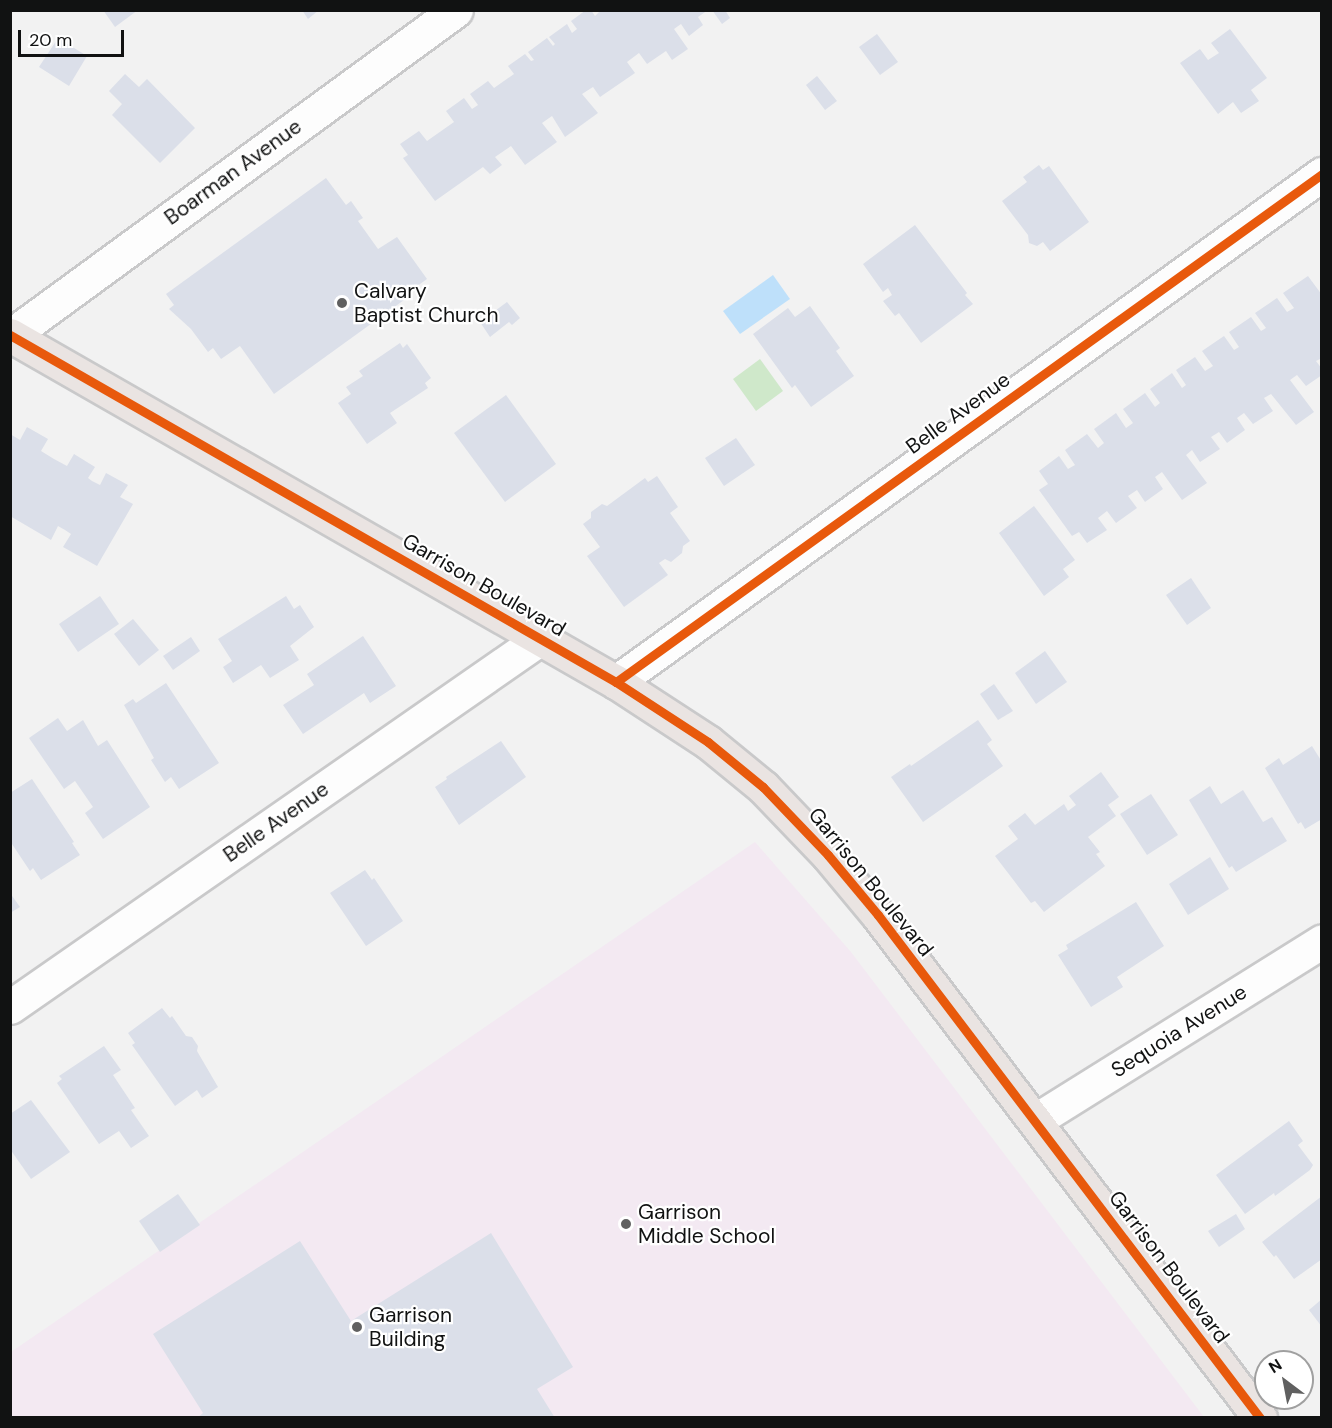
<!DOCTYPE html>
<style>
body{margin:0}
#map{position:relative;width:1332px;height:1428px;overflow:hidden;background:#f2f2f2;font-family:"DM Sans",sans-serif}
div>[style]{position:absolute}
.education>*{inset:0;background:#f3e9f2}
.green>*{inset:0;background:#cfe8ca}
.water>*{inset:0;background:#bee0fa}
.building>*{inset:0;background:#dbdfe9}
.roads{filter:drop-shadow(2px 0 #c9c9ca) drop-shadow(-2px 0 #c9c9ca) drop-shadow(0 2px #c9c9ca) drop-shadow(0 -2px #c9c9ca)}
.minor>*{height:33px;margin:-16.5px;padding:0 16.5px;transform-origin:16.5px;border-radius:16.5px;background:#fdfdfd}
.major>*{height:33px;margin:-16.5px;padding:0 16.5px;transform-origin:16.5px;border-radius:16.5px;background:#eae4e2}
.cycleway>*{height:9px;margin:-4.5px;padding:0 4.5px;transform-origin:4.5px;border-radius:4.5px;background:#e8590c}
.dots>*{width:16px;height:16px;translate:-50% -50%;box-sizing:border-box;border:3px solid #fff;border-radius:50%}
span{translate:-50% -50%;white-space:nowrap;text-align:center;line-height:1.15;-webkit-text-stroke:4.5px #fff;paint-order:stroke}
.street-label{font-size:21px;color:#111212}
.poi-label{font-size:21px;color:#111212}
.left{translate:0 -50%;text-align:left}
.frame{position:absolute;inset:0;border:12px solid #111212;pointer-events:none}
.north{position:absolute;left:1254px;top:1350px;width:60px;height:60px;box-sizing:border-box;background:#fff;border:2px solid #a0a0a0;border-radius:50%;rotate:328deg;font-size:16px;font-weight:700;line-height:24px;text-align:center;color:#111212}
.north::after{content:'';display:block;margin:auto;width:21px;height:27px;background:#606060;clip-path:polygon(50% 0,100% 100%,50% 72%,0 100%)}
.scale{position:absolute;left:18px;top:30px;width:106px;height:27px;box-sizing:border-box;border:3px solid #111212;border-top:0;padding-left:8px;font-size:18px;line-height:21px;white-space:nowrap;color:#111212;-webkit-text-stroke:4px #fff;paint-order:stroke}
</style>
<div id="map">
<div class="education">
<div style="clip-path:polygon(755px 842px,851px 952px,1204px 1417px,11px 1418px,11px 1352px)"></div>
</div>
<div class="green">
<div style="clip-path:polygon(760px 359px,783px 391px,756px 411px,733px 379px)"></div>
</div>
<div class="water">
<div style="clip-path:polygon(773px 275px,790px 299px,740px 334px,723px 311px)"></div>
</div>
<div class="building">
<div style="clip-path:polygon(103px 10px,138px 10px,115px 27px)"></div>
<div style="clip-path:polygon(302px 10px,319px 10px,308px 19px)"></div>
<div style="clip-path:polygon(586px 10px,591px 10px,595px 16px,601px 10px,708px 10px,698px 17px,703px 25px,689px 36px,681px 24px,674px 29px,688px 49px,672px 60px,666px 51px,647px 64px,639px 53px,627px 62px,635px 73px,600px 97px,593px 87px,582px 94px,598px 113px,565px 137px,552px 116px,542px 123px,557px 142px,525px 165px,511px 146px,495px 157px,502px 165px,490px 174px,483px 167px,435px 201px,403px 158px,408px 155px,400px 144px,419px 131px,427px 141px,454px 122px,446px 111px,464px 98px,472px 109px,478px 105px,470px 94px,488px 81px,494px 88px,514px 74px,508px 66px,525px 54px,531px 61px,534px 60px,528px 52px,547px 38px,553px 46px,555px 44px,549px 37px,567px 24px,572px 33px,577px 29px,571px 21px)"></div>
<div style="clip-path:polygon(712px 10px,725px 10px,730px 18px,722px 24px)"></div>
<div style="clip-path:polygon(1230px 29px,1267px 78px,1251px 90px,1259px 101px,1241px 113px,1233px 102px,1218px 114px,1180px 63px,1200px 49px,1208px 60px,1219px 53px,1211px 43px)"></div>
<div style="clip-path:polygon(877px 34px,898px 62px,880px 75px,859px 47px)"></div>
<div style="clip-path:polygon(58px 38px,87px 56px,69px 86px,39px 67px)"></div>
<div style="clip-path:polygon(125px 74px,139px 87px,147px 79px,195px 128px,160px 163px,112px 115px,122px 104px,109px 91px)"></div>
<div style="clip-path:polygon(817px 76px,837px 101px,825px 110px,806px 85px)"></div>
<div style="clip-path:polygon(1039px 165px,1043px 170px,1049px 166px,1089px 222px,1050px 251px,1043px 242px,1037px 246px,1029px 243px,1028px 235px,1002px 201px,1027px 182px,1023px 177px)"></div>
<div style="clip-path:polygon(326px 178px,346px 205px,351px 201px,363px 218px,358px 221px,378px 249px,397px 237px,427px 279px,402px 297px,404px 300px,274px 394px,240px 346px,221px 359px,213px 348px,208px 352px,191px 329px,169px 309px,174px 305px,166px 294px)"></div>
<div style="clip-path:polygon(915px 225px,967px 293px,965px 295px,973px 304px,921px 343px,899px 313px,895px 316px,883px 301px,892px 295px,888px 288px,883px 292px,863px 264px)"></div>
<div style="clip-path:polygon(1308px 276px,1322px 295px,1322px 358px,1316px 361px,1322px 369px,1322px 375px,1306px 386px,1297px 375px,1290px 380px,1314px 412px,1296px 425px,1271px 394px,1264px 398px,1273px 411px,1253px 424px,1244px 413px,1237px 418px,1245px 430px,1227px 443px,1219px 432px,1211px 437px,1220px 449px,1200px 462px,1192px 450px,1186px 455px,1207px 483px,1182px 500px,1162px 472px,1155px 477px,1163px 489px,1145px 502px,1137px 490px,1128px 496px,1137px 508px,1116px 523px,1107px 511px,1098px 518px,1107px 530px,1087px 543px,1079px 532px,1072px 536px,1039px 490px,1048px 484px,1039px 471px,1059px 456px,1068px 469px,1075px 465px,1065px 450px,1087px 434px,1098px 448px,1104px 443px,1094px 429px,1116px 413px,1126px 428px,1133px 423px,1123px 409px,1145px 393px,1155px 407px,1160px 403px,1150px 389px,1172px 373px,1182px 388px,1186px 385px,1176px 370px,1195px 357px,1205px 371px,1213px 366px,1202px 351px,1224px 336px,1234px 350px,1239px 347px,1229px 332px,1251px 317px,1261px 331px,1266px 328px,1255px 313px,1277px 298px,1287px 312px,1294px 308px,1283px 293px)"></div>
<div style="clip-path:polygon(507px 302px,520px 318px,512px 325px,509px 322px,490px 337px,480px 322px)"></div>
<div style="clip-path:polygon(810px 306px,840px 348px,836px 351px,854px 376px,811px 407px,795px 385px,792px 388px,753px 334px,788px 308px,795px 317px)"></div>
<div style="clip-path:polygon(400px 343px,403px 348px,407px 344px,431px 378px,425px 383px,428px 388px,390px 413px,397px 423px,367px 444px,338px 403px,351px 394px,346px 387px,363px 376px,359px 371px)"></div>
<div style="clip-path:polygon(506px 395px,556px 464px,505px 502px,454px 433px)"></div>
<div style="clip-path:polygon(27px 427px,48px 439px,41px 451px,54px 459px,67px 466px,74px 454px,95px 467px,88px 478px,92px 481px,100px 485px,106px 473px,128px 485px,120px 497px,133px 504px,97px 566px,63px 547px,71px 534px,65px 530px,58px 526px,51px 540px,10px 516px,10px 434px,20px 440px)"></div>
<div style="clip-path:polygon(736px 438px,755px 465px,724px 486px,705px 458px)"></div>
<div style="clip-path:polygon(657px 476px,678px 507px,670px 513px,690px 541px,683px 546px,682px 553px,671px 562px,665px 559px,659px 563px,668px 575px,624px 607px,587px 556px,600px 547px,583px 524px,591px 518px,591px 512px,602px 504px,607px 506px,645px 478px,648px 482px)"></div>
<div style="clip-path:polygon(1034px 506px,1075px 560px,1063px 569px,1069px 577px,1044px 596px,999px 533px)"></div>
<div style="clip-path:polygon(1191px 578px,1211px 608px,1187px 625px,1166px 595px)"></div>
<div style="clip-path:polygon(100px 596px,119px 624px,78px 652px,59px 624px)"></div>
<div style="clip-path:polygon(286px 596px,294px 609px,300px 605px,314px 627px,290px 646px,299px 660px,270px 678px,261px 665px,233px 683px,223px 667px,232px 661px,218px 639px)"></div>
<div style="clip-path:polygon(133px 619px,159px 650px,139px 666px,114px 634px)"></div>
<div style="clip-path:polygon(363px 636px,396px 686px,370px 703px,364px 693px,303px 734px,283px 705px,314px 685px,307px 674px)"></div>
<div style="clip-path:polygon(191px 637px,200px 651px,173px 670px,163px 656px)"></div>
<div style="clip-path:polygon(1045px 651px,1067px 682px,1036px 704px,1015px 673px)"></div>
<div style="clip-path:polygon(166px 683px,219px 763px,179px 789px,171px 777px,165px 782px,151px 760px,154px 758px,124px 705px,133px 699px,136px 703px)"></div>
<div style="clip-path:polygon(994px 684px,1013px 711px,998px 720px,980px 694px)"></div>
<div style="clip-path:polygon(58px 718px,67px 731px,83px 720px,98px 746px,107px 740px,150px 807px,103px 839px,85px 813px,93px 807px,75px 781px,64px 789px,29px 738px)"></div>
<div style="clip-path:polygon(978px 720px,992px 740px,987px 744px,1003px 766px,923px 822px,891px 777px,910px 764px,911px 766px)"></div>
<div style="clip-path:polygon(501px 741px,526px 777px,459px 825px,435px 787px,447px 779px,446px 777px)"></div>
<div style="clip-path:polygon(1312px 746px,1322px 762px,1322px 819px,1305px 829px,1301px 822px,1298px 824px,1265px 768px,1279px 758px,1283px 765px)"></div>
<div style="clip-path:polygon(1101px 772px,1119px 797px,1108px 805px,1116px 816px,1088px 837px,1100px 852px,1096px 854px,1105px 866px,1044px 912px,1035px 901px,1031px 903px,995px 856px,1018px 839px,1008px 826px,1025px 813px,1035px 825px,1064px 804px,1068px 811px,1076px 805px,1069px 796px)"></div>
<div style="clip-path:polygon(32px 779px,74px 842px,72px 843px,80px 855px,41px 880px,33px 868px,30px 871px,10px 841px,10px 793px)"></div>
<div style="clip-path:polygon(1210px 786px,1221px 804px,1243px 790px,1263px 822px,1272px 817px,1287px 841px,1236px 872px,1232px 866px,1229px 868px,1189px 800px)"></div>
<div style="clip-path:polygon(1151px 794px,1178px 835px,1147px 855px,1120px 814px)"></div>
<div style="clip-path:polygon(1210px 857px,1229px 889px,1188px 915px,1169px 884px)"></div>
<div style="clip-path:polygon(365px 870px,372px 880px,374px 878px,403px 921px,366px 946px,330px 893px)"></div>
<div style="clip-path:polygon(10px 893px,20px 907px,10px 913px)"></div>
<div style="clip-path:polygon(1136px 902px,1164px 946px,1117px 977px,1123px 987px,1091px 1007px,1058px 955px,1068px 949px,1066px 945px)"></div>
<div style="clip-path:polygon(162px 1008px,170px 1018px,172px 1016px,186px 1036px,192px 1037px,198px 1046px,197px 1051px,218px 1087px,202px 1098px,197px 1090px,175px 1106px,132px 1045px,135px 1043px,128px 1033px)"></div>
<div style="clip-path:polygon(104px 1046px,121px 1070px,113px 1075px,135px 1108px,131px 1110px,149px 1136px,131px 1148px,119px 1131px,99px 1144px,57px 1083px,62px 1079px,59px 1076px)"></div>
<div style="clip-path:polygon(31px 1100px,70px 1152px,31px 1179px,10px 1149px,10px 1114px)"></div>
<div style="clip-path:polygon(1289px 1121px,1303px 1141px,1298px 1145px,1313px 1165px,1310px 1170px,1275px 1196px,1274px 1193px,1245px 1214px,1216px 1175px)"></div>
<div style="clip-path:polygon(178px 1194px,200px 1225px,160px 1252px,139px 1221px)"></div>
<div style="clip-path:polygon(1322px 1196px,1322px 1259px,1294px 1279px,1276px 1255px,1274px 1257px,1262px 1242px)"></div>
<div style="clip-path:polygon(1236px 1214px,1245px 1229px,1219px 1247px,1208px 1231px)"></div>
<div style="clip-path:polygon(491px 1233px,573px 1367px,537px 1389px,555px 1418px,197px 1418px,203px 1413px,153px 1334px,300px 1241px,351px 1321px)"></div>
<div style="clip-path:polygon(1322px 1299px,1322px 1327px,1309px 1310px)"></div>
</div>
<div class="roads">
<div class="minor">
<div style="left:10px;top:336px;width:552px;rotate:-36.16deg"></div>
<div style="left:616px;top:682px;width:870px;rotate:-35.74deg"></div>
<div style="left:10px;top:1007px;width:647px;rotate:-34.8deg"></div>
<div style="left:1036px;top:1120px;width:337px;rotate:-32deg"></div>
</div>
<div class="major">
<div style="left:10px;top:335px;width:698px;rotate:29.8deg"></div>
<div style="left:616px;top:682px;width:110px;rotate:33.1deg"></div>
<div style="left:708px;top:742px;width:71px;rotate:39.3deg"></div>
<div style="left:763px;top:787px;width:94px;rotate:46.3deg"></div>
<div style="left:828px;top:855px;width:78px;rotate:50.2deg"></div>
<div style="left:878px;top:915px;width:632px;rotate:52.79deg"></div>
</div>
</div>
<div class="cycleway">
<div style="left:10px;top:335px;width:698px;rotate:29.8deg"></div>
<div style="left:616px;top:682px;width:110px;rotate:33.1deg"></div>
<div style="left:708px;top:742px;width:71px;rotate:39.3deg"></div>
<div style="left:763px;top:787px;width:94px;rotate:46.3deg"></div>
<div style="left:828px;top:855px;width:78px;rotate:50.2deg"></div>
<div style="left:878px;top:915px;width:632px;rotate:52.79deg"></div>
<div style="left:616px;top:682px;width:870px;rotate:-35.74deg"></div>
</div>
<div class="dots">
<div style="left:342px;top:303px;background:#606060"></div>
<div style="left:626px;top:1224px;background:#606060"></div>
<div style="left:357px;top:1327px;background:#606060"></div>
</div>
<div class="street-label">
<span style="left:233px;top:172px;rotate:-36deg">Boarman Avenue</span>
<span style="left:958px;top:413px;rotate:-36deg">Belle Avenue</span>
<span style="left:484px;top:585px;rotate:30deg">Garrison Boulevard</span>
<span style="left:276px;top:822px;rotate:-35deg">Belle Avenue</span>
<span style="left:871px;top:882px;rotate:51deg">Garrison Boulevard</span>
<span style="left:1179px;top:1031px;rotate:-32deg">Sequoia Avenue</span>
<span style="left:1169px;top:1267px;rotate:53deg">Garrison Boulevard</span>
</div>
<div class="poi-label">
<span class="left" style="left:354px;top:303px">Calvary<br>Baptist Church</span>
<span class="left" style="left:638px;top:1224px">Garrison<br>Middle School</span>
<span class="left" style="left:369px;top:1327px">Garrison<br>Building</span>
</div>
<div class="frame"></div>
<div class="north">N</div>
<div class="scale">20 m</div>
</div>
